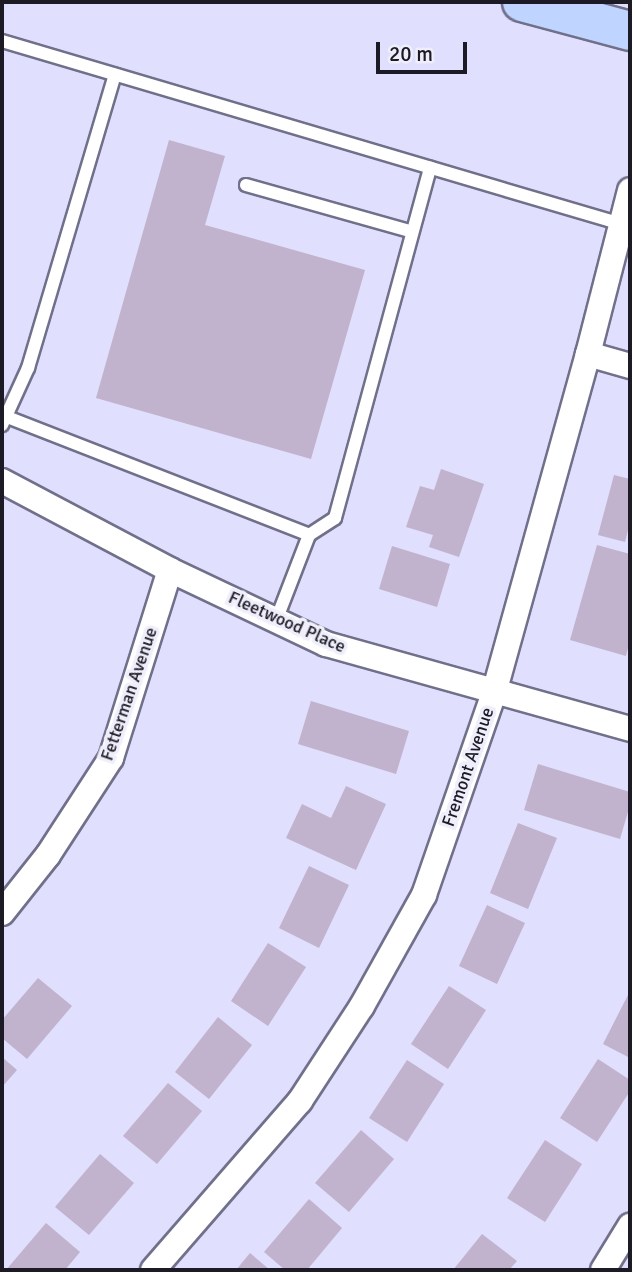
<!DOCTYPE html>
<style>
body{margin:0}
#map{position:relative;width:632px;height:1272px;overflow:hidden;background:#e0dffe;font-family:Signika,sans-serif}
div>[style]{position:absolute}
.building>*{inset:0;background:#c1b2cd}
.roads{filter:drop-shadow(2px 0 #71708b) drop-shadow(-2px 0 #71708b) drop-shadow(0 2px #71708b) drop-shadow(0 -2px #71708b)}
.lane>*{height:12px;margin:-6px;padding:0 6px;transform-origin:6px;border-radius:6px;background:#fff}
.street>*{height:24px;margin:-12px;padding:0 12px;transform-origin:12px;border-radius:12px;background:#fff}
.primary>*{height:38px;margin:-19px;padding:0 19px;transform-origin:19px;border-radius:19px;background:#bfd5ff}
span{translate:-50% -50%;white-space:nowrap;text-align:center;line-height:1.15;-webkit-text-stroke:7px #efeffb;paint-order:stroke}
.street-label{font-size:18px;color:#1b1a25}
.frame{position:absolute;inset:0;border:4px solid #1b1a25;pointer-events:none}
.scale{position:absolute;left:376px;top:42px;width:91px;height:32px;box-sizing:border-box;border:4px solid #1b1a25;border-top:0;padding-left:9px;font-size:21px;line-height:24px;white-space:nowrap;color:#1b1a25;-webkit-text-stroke:5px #efeffb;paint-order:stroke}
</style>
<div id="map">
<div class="building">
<div style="clip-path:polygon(169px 140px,225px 156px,205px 225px,365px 270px,311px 459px,96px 398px)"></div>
<div style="clip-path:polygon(441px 469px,484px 484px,459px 557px,429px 547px,433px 535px,406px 527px,420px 486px,434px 490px)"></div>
<div style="clip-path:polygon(614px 475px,630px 479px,630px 522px,625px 542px,598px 535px)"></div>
<div style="clip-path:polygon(597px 545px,630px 554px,630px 640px,626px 656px,570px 640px)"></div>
<div style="clip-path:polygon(392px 546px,450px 564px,437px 607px,379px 589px)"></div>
<div style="clip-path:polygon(311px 701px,409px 731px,396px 774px,298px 744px)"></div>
<div style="clip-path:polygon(538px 764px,630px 792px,630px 805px,620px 839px,524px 810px)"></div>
<div style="clip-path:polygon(346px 786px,386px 804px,356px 870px,286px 838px,302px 804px,331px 818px)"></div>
<div style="clip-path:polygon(518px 823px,557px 838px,528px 909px,490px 893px)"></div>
<div style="clip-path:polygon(309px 866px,349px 885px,319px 948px,279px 928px)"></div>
<div style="clip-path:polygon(487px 905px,525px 923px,497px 984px,459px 966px)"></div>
<div style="clip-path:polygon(268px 943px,306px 967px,268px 1026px,231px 1001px)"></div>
<div style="clip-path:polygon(38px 978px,72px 1006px,27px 1059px,2px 1038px,2px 1020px)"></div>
<div style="clip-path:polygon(449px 986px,486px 1010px,448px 1069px,411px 1044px)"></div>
<div style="clip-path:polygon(630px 991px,630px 1058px,603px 1044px)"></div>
<div style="clip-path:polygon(218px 1017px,252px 1045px,209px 1099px,175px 1072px)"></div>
<div style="clip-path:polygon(2px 1057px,17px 1070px,2px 1087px)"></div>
<div style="clip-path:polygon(598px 1059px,630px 1080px,630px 1091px,597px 1142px,560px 1118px)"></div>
<div style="clip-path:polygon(407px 1060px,444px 1084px,407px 1142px,369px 1118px)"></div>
<div style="clip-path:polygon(168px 1083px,202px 1111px,157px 1164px,123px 1136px)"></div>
<div style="clip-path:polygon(361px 1130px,394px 1159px,349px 1212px,315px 1183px)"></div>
<div style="clip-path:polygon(545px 1140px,582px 1164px,545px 1222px,507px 1198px)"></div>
<div style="clip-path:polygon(100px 1154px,134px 1183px,89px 1235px,55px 1207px)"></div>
<div style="clip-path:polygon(309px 1199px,342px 1228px,307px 1270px,285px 1270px,264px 1252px)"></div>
<div style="clip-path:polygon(46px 1223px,80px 1252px,65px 1270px,6px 1270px)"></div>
<div style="clip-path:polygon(482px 1234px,517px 1261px,509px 1270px,453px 1270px)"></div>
<div style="clip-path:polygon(250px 1253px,270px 1270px,236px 1270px)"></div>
</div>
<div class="roads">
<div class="lane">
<div style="left:2px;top:41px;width:645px;rotate:16.47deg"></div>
<div style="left:246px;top:185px;width:170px;rotate:15.7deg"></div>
<div style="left:2px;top:415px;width:330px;rotate:21.3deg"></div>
<div style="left:309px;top:535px;width:31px;rotate:-33deg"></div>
<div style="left:335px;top:518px;width:363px;rotate:-74.8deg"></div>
<div style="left:2px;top:425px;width:63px;rotate:-65.5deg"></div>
<div style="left:28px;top:368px;width:306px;rotate:-73.5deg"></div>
<div style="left:277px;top:618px;width:89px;rotate:-68.9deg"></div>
</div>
<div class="street">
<div style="left:588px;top:354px;width:44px;rotate:15.9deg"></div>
<div style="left:2px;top:481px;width:190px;rotate:27.9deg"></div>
<div style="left:170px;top:570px;width:173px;rotate:25.4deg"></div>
<div style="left:326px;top:644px;width:316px;rotate:15.6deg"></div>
<div style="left:2px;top:913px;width:74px;rotate:-51.6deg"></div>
<div style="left:48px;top:855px;width:116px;rotate:-57deg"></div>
<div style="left:111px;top:758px;width:197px;rotate:-72.6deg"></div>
<div style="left:153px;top:1270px;width:224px;rotate:-49deg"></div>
<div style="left:300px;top:1101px;width:113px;rotate:-56.9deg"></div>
<div style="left:362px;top:1006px;width:127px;rotate:-60.8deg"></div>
<div style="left:424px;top:895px;width:214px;rotate:-70.9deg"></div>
<div style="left:494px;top:693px;width:352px;rotate:-74.5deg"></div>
<div style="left:588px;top:354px;width:169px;rotate:-75.6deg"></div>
<div style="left:603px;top:1270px;width:52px;rotate:-58.5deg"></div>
</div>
<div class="primary">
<div style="left:522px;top:2px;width:112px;rotate:15deg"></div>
</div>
</div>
<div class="street-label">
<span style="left:287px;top:622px;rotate:24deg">Fleetwood Place</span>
<span style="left:129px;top:694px;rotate:-71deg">Fetterman Avenue</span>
<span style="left:468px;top:767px;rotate:-71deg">Fremont Avenue</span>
</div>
<div class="frame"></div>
<div class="scale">20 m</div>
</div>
